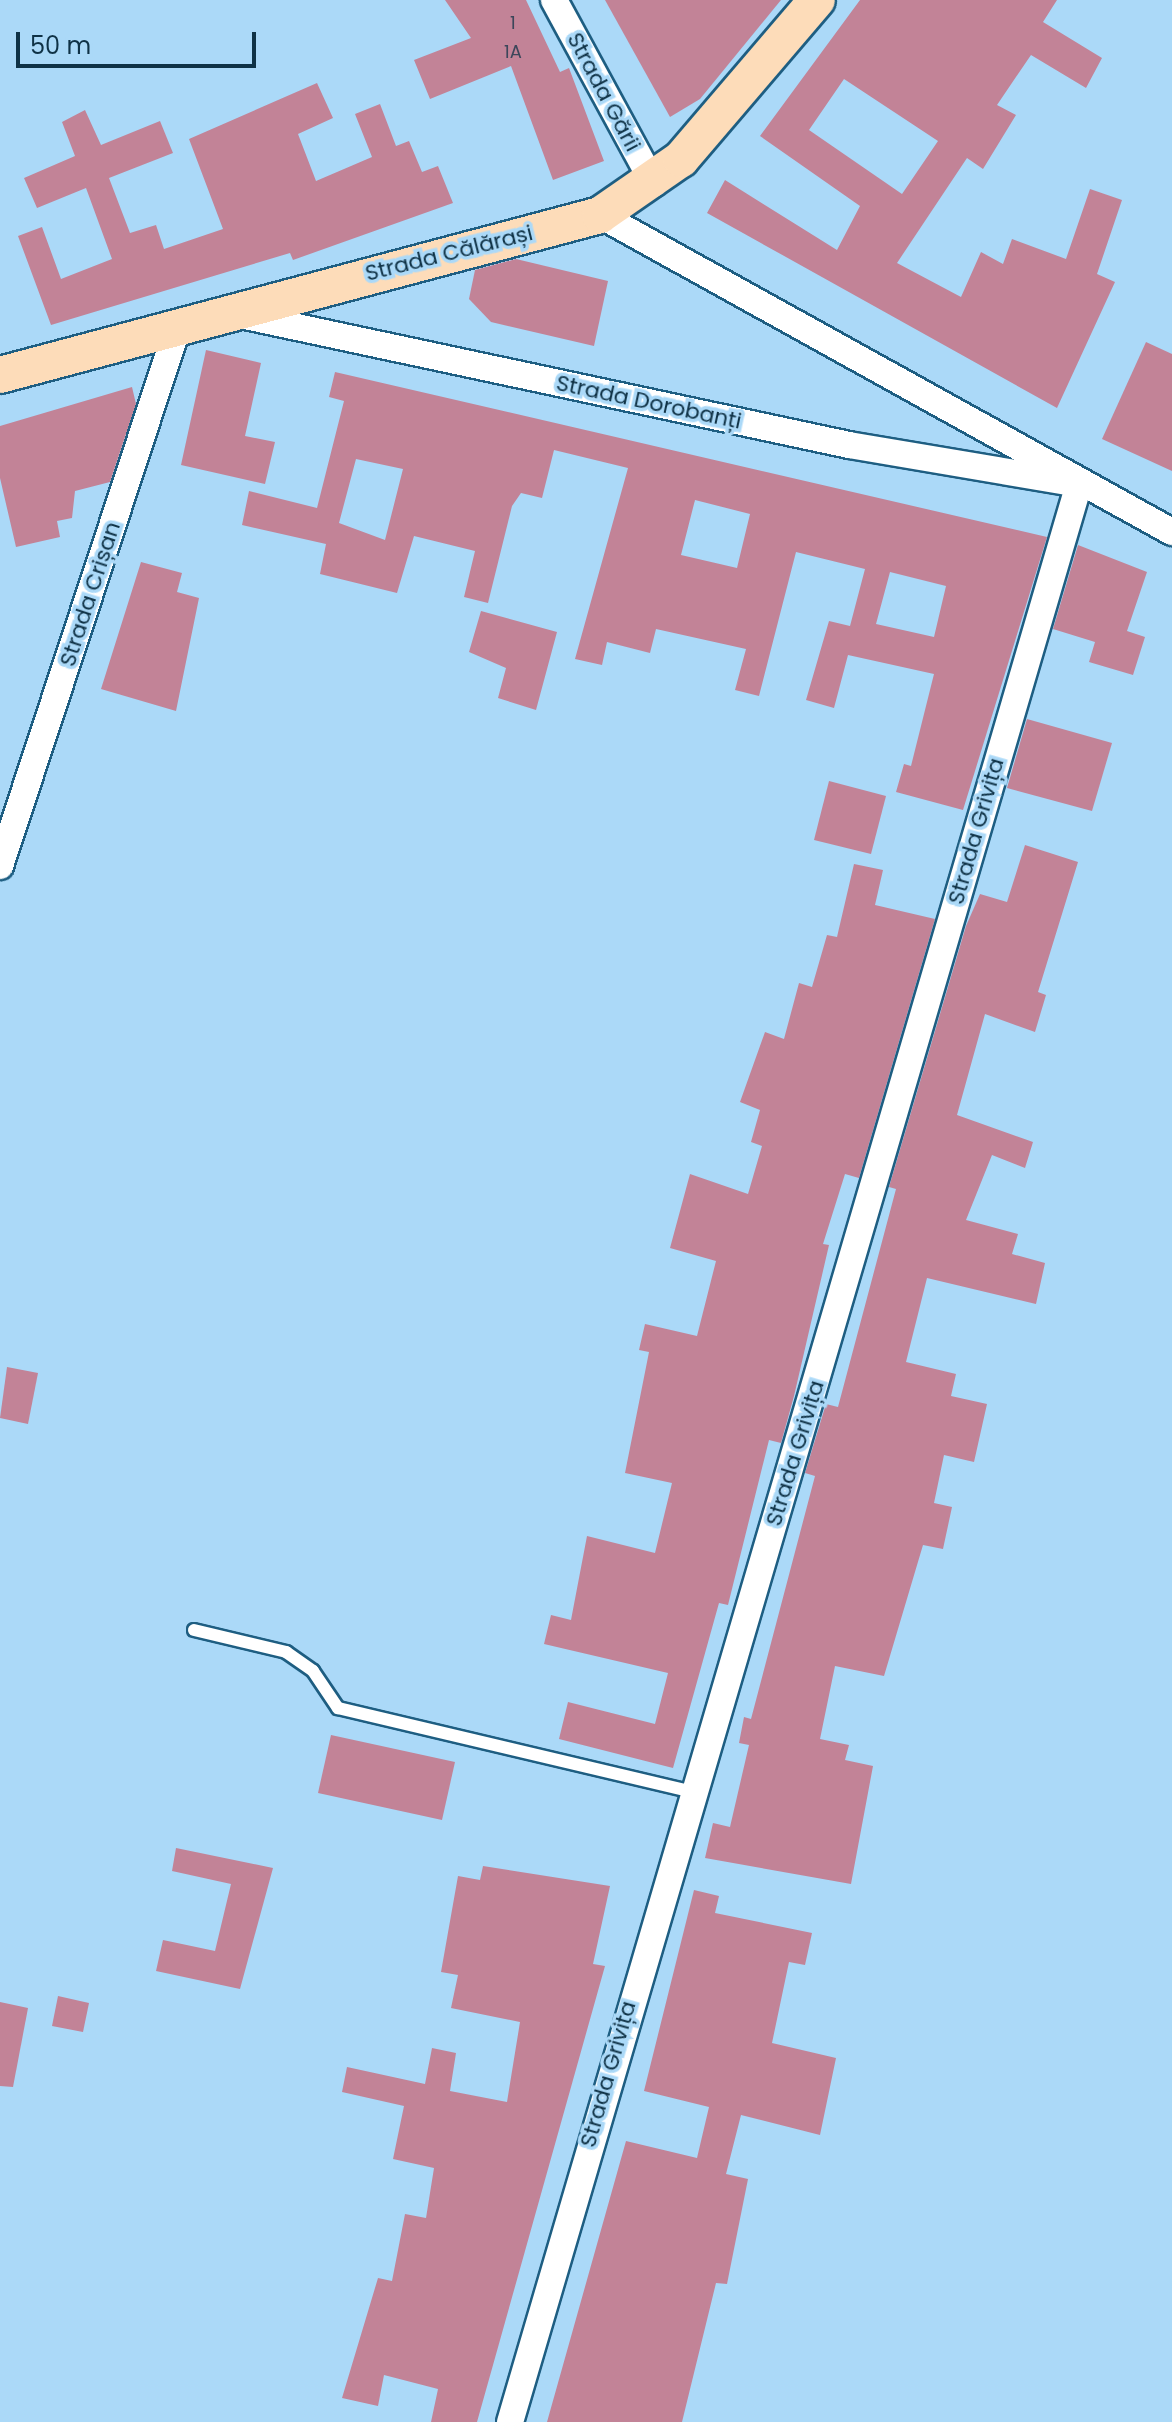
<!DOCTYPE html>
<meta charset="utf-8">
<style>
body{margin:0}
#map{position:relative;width:1172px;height:2422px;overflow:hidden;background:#abd9f8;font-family:Poppins,sans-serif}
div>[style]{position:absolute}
.building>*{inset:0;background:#c28397}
.roads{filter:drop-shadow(2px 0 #1e5e82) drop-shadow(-2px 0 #1e5e82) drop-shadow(0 2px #1e5e82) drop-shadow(0 -2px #1e5e82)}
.lane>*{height:12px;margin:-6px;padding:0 6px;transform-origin:6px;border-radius:6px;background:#fff}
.street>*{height:26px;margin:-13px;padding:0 13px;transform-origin:13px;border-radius:13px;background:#fff}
.secondary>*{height:36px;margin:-18px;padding:0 18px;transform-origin:18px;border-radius:18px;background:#fddcb9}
span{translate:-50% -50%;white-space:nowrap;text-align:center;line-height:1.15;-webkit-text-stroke:7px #abd9f8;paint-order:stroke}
.number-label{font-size:18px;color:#3c465a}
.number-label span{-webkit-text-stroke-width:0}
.street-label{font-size:22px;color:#0f3246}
.scale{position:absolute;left:16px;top:32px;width:240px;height:36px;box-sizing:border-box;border:4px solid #0f3246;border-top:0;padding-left:10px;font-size:24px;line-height:28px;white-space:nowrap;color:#0f3246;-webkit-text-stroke:6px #abd9f8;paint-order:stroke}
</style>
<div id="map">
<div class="building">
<div style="clip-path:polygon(445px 0,526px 0,560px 72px,569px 68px,604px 161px,553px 180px,511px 66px,430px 99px,414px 60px,471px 38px)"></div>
<div style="clip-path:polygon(605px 0,781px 0,700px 99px,670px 117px)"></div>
<div style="clip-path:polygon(evenodd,860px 0,1057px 0,1043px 22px,1102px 58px,1086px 88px,1031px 55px,997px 105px,1016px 115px,983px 169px,967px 158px,897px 263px,961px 297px,981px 252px,1003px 264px,1012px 239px,1066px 259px,1090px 189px,1122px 200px,1097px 274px,1115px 282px,1057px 408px,707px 213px,725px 180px,837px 250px,860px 206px,760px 136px,860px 0,844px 79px,938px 141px,902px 194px,809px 130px,844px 79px)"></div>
<div style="clip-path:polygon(317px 83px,333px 118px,298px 134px,316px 181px,372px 157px,355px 114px,380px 104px,396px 146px,409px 141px,422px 172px,438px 166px,453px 203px,293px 260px,290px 253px,51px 325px,18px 236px,42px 227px,61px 279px,112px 259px,86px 188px,37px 208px,24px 178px,75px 156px,62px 122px,85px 110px,101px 145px,160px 121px,173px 153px,109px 178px,130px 233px,156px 225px,164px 249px,223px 229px,189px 139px)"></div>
<div style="clip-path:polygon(516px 259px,608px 281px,594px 346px,491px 322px,469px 299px,475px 270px)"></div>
<div style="clip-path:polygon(1146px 342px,1172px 354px,1172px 471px,1102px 439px)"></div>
<div style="clip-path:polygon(206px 350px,261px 363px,245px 436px,275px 442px,265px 484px,181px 465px)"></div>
<div style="clip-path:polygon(evenodd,335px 372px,1047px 537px,963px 810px,896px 792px,904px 764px,911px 766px,934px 674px,848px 655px,834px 708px,806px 700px,829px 621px,850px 626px,865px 569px,796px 552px,759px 696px,735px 690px,746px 649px,656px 629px,650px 653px,607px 642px,602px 665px,575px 659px,628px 468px,554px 450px,542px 498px,521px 493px,512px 506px,488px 603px,464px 597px,475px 551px,414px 536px,397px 593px,320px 574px,326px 544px,242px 525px,249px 491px,317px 508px,344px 401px,329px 397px,335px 372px,356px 459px,403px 469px,385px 540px,339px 523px,356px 459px,335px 372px,695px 500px,750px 514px,737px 568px,681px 555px,695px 500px,335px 372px,890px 572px,946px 586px,934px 637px,876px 624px,890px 572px)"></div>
<div style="clip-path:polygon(132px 387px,136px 404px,110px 482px,75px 491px,72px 518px,57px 521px,60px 537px,16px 547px,0 478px,0 426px)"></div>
<div style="clip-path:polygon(1078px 545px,1147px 572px,1127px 631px,1145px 637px,1133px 675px,1089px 662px,1095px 642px,1053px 629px)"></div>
<div style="clip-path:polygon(141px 562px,182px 573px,177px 592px,199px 598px,176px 711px,101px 689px)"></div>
<div style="clip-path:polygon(481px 611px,557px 632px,536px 710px,498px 698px,506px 668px,469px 652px)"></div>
<div style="clip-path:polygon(1027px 719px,1112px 743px,1092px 811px,1007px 788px)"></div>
<div style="clip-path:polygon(829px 781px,886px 796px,871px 854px,814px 840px)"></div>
<div style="clip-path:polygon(1025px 845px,1078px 862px,1038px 992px,1046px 995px,1035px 1032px,985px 1014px,957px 1115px,1033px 1142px,1025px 1168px,992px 1155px,966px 1220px,1018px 1234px,1012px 1254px,1045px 1263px,1036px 1304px,927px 1278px,906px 1362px,956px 1374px,951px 1396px,987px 1404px,974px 1462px,944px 1455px,934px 1503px,952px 1507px,943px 1549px,923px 1545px,884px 1676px,835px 1666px,820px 1739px,849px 1745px,845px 1760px,873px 1766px,851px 1884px,705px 1858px,713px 1823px,730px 1827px,749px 1745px,739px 1743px,744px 1717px,751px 1719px,815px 1476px,805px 1473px,826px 1404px,838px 1407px,896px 1189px,889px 1187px,966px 926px,980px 894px,1007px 902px)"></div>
<div style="clip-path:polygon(854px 864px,883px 870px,875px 905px,935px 919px,859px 1178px,845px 1174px,823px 1244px,829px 1245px,794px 1396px,781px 1443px,769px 1440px,728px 1605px,719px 1603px,673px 1768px,559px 1739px,568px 1702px,655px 1724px,668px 1673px,544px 1644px,551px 1615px,571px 1620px,587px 1536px,655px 1553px,672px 1483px,625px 1473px,649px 1352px,639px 1350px,645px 1324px,697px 1336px,716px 1261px,670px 1248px,690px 1174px,748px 1194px,762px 1146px,751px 1142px,760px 1110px,740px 1102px,765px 1032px,784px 1039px,799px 983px,812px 987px,827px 935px,837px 937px)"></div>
<div style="clip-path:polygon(7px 1367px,38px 1373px,28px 1424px,0 1418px)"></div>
<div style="clip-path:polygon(331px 1735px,455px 1762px,442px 1820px,318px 1793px)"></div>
<div style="clip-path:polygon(176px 1848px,273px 1868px,240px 1989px,156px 1971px,163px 1940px,215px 1951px,231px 1884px,172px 1871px)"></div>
<div style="clip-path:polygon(483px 1866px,610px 1886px,593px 1964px,605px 1966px,477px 2422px,431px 2422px,438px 2389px,384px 2375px,378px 2406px,342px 2398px,378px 2278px,392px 2281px,405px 2214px,426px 2218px,434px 2168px,393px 2159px,404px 2106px,342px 2092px,347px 2067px,425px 2084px,432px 2048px,456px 2053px,450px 2091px,507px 2102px,520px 2022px,451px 2008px,458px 1975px,441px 1972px,458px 1876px,480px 1880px)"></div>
<div style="clip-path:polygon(694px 1890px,719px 1896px,715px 1913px,812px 1933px,805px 1965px,789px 1962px,772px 2043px,836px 2058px,820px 2135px,741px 2115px,726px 2174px,748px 2179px,727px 2284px,716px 2283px,682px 2422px,547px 2422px,626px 2141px,697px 2158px,709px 2107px,644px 2091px)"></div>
<div style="clip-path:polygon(58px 1996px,89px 2003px,83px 2032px,52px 2026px)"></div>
<div style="clip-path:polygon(0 2002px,28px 2008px,13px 2087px,0 2086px)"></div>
</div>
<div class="roads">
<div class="lane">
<div style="left:194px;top:1630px;width:95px;rotate:13.4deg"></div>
<div style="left:286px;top:1652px;width:33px;rotate:35deg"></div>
<div style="left:313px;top:1671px;width:45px;rotate:56deg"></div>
<div style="left:338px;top:1708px;width:365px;rotate:13.3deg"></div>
</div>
<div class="street">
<div style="left:554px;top:0;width:209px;rotate:61.5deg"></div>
<div style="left:600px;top:215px;width:654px;rotate:29deg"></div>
<div style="left:236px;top:314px;width:627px;rotate:12.06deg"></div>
<div style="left:849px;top:445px;width:233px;rotate:9.6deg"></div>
<div style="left:1079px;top:484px;width:2020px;rotate:106.36deg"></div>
<div style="left:0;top:866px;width:572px;rotate:-71.76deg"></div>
</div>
<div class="secondary">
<div style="left:0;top:375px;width:621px;rotate:-14.93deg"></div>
<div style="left:600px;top:215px;width:98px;rotate:-34.7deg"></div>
<div style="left:681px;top:159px;width:209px;rotate:-49.5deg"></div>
</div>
</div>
<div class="number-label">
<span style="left:513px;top:23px">1</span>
<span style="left:513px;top:52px">1A</span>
</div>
<div class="street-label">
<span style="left:604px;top:92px;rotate:62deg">Strada Gării</span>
<span style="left:449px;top:253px;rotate:-14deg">Strada Călărași</span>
<span style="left:649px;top:402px;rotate:12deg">Strada Dorobanți</span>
<span style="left:90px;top:594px;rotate:-72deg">Strada Crișan</span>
<span style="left:976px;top:831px;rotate:-74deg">Strada Grivița</span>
<span style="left:795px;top:1453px;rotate:-73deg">Strada Grivița</span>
<span style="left:608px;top:2074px;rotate:-74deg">Strada Grivița</span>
</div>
<div class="scale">50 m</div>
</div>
